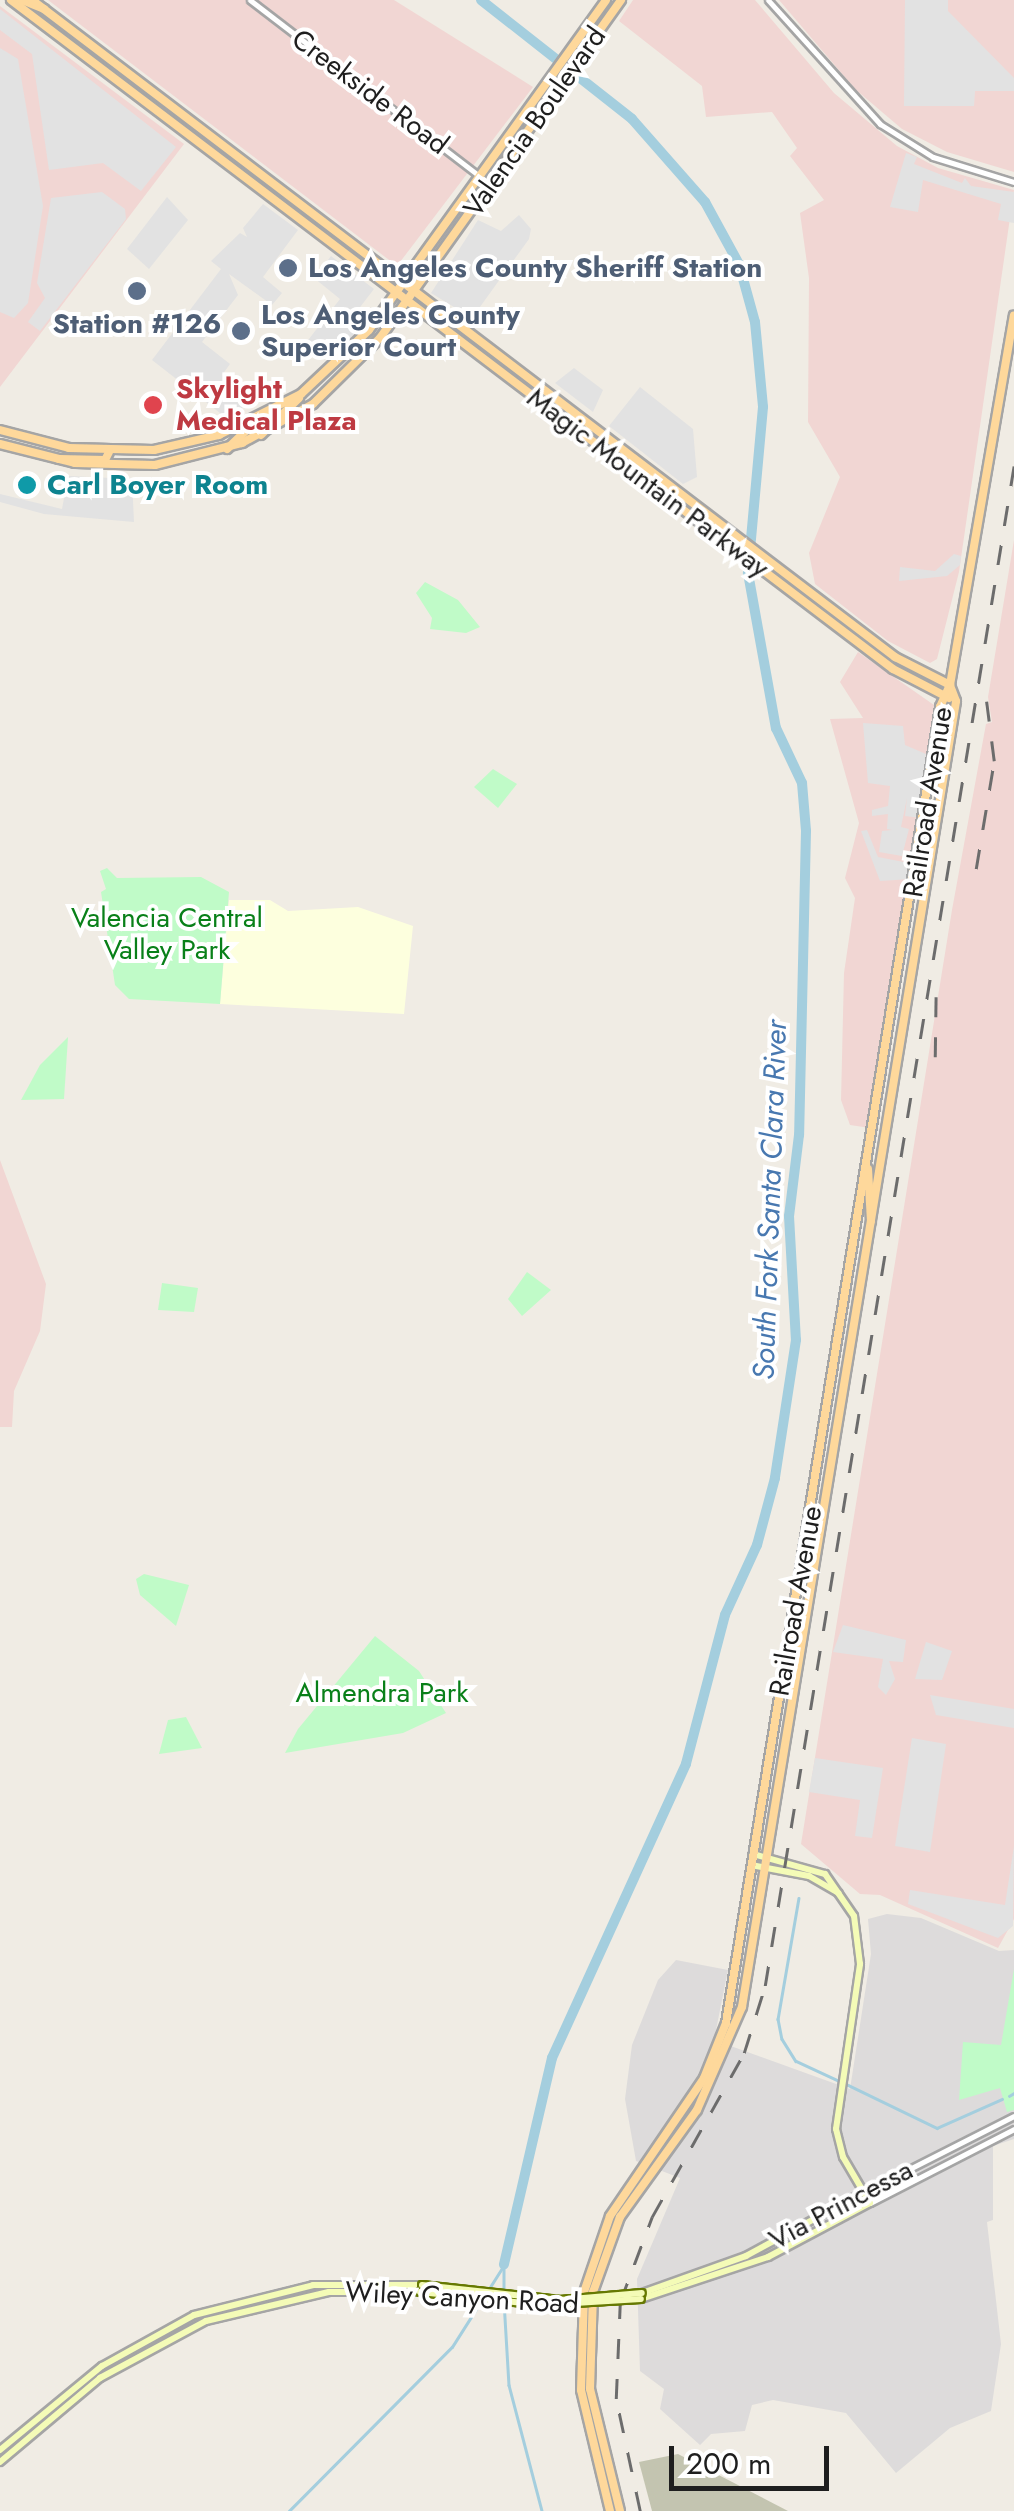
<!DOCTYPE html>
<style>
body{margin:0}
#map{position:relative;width:1014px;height:2511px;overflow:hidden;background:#f0ece4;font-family:Jost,sans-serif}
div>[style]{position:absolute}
.residential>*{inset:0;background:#dddbdb}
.commercial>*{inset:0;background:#f1d6d3}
.education>*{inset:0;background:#fdffde}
.construction>*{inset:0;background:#c3c4b0}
.park>*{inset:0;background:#c0fbc8}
.parking>*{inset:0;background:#e2e2e2}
.stream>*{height:2.5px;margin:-1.25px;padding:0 1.25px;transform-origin:1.25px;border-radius:1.25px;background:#a4cede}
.river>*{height:10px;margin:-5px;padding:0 5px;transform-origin:5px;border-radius:5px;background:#a4cede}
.roads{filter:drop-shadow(2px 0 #a5a5a5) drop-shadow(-2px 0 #a5a5a5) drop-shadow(0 2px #a5a5a5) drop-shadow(0 -2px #a5a5a5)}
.tertiary>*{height:5px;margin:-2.5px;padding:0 2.5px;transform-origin:2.5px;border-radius:2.5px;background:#fff}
.secondary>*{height:6px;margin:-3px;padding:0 3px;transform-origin:3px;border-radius:3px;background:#f4fbb7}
.primary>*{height:8px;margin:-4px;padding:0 4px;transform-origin:4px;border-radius:4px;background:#fed89b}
.rail>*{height:2.5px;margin-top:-1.25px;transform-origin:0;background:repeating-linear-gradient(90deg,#6c6c6c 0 20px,transparent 0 40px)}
.bridges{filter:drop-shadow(2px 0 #667902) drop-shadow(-2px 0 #667902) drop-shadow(0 2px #667902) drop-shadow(0 -2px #667902)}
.secondary-bridge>*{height:6px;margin:-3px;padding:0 3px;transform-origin:3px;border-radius:3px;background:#f4fbb7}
.dots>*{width:28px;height:28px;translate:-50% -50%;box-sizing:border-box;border:5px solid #fff;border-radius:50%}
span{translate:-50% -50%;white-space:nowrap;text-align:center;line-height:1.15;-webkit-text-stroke:8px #fff;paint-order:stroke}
.street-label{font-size:28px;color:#1e1e1e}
.service-label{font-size:28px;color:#4e5e75;font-weight:700}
.left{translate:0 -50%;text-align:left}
.health-label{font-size:28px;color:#be3a42;font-weight:700}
.culture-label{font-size:28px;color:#0d838f;font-weight:700}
.park-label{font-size:28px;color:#098019}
.water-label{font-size:30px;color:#4878b0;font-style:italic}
.scale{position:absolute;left:669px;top:2446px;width:160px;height:45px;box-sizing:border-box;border:5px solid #1e1e1e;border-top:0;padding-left:12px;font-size:30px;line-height:35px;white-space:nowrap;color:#1e1e1e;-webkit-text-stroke:8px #fff;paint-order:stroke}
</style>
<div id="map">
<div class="residential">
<div style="clip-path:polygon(887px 1914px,921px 1918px,999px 1951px,1014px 1950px,1014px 2139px,993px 2146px,993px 2220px,987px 2222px,1001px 2344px,991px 2411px,950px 2428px,896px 2473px,846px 2413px,773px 2400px,752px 2405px,745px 2431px,711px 2434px,700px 2445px,660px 2409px,664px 2389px,640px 2371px,637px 2279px,680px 2178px,636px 2161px,625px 2099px,632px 2045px,658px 1980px,676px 1960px,728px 1970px,714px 2040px,850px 2089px,871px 1954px,868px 1919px)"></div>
</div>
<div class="commercial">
<div style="clip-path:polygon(48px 0,394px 0,533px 87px,397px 266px)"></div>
<div style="clip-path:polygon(633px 0,755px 0,834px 93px,897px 146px,938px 168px,1014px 190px,959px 572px,937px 659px,930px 663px,888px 641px,815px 584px,809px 553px,840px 477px,808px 422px,809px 278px,800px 213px,824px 200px,790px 156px,797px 148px,772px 112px,706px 117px,702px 86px,619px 21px)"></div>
<div style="clip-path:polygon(779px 0,1014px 0,1014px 172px,947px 152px,902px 129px,855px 89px)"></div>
<div style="clip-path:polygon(0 6px,184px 144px,0 387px)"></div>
<div style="clip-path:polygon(1014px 540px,1014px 1919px,998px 1948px,880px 1895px,860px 1894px,801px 1844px,952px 910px,986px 724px,992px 722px,988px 697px)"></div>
<div style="clip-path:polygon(858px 652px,934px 705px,870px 1128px,850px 1125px,841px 1100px,844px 973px,855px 898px,845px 878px,859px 823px,830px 719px,863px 718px,840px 682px)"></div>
<div style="clip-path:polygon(0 1160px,46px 1284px,40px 1331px,14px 1391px,12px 1427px,0 1427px)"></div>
</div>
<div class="education">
<div style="clip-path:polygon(229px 900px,270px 900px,288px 911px,358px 907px,413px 926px,404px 1014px,220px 1004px)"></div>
</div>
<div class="construction">
<div style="clip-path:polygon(678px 2454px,788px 2511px,652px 2511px,639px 2462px)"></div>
</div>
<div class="park">
<div style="clip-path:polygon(425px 582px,458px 600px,480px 627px,466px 633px,430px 629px,432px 618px,416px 593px)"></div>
<div style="clip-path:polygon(493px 769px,517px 784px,498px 808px,474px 787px)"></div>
<div style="clip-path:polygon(107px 868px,117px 878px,201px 877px,229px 892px,220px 1004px,129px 999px,115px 985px,101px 892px,106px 889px,100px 871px)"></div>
<div style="clip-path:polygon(68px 1037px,64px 1099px,21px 1100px,40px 1065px)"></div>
<div style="clip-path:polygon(527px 1272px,551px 1290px,522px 1316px,508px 1299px)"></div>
<div style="clip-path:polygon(162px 1283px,198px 1288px,194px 1312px,158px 1310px)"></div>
<div style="clip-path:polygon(144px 1574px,189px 1585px,176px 1626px,140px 1595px,136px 1579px)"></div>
<div style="clip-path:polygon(375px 1636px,419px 1671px,446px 1713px,403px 1733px,285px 1753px,298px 1729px)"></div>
<div style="clip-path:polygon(186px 1717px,202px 1748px,159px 1754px,168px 1720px)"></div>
<div style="clip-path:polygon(1014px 1969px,1014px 2110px,1007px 2112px,1000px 2088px,959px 2100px,963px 2042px,1001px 2045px)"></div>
</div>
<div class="parking">
<div style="clip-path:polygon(905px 0,948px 0,948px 11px,1014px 78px,1014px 91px,975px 91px,974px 106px,904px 106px)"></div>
<div style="clip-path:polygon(0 9px,176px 147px,141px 191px,103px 163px,49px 170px,32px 54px,0 30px)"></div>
<div style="clip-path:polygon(0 48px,18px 59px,43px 206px,28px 303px,14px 318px,0 312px)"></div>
<div style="clip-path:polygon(906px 153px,917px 157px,914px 164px,962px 183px,965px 178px,971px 186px,1014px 192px,1014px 223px,998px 220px,1001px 204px,923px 180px,918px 212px,890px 207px)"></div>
<div style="clip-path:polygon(102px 192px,125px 209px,126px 219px,40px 331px,28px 322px,45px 298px,37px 283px,51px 198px)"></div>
<div style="clip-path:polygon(167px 197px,188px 220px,149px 269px,127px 249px)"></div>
<div style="clip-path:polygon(263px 204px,298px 230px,263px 277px,282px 293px,272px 305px,229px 274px,238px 295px,202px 342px,230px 364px,222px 375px,252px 399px,229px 420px,152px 360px,221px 269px,211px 261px,240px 233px,247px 237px,243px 228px)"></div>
<div style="clip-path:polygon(519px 215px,531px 229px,529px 239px,472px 318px,431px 293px,478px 220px,501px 231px)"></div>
<div style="clip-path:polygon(331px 256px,374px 289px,354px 315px,364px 322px,343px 349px,337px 345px,322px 355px,305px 344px,340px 299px,314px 278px)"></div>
<div style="clip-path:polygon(574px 368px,603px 390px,593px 412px,555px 383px)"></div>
<div style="clip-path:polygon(640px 387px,693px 429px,697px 477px,683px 484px,609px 426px)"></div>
<div style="clip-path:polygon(68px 476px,132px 479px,134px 522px,44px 514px,0 502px,0 494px,62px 509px)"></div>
<div style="clip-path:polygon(954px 554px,961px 556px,960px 565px,947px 576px,899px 581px,900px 567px,935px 571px)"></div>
<div style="clip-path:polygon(863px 723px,903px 726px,905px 745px,926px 754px,921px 818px,905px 816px,907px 798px,901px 827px,909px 829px,902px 856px,879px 852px,882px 831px,892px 830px,887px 829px,888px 814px,872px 816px,872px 810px,888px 806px,890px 786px,868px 783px)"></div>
<div style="clip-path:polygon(867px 830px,878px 857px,914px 864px,911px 879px,880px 881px,861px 831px)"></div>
<div style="clip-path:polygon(843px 1625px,906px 1640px,903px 1662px,889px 1661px,895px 1679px,886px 1695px,878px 1687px,883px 1659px,833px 1652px)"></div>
<div style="clip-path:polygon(926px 1642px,952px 1651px,942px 1680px,915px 1679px)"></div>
<div style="clip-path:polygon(930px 1695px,1014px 1709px,1014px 1728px,936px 1715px)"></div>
<div style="clip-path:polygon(912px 1738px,946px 1744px,930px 1852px,895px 1846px)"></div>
<div style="clip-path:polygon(815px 1758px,883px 1768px,872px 1838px,855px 1836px,860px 1800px,809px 1792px)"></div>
<div style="clip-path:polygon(1014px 1846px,1013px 1926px,998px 1938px,908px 1904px,910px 1890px,1005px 1905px)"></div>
</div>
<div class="stream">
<div style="left:799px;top:1898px;width:123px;rotate:99.8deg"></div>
<div style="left:778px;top:2019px;width:20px;rotate:79deg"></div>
<div style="left:782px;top:2039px;width:26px;rotate:58deg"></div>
<div style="left:796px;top:2061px;width:47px;rotate:24.9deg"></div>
<div style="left:846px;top:2084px;width:101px;rotate:25.8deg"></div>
<div style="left:937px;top:2128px;width:71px;rotate:-24deg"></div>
<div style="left:1009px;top:2096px;width:6px;rotate:-31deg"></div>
<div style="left:504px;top:2266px;width:27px;rotate:90deg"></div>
<div style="left:504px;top:2301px;width:84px;rotate:86.6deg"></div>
<div style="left:509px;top:2385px;width:130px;rotate:75.3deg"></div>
<div style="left:289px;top:2511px;width:231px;rotate:-45.2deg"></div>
<div style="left:452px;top:2347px;width:97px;rotate:-57.6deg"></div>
</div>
<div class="river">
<div style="left:481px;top:0;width:192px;rotate:38.2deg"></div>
<div style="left:632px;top:119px;width:111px;rotate:48.7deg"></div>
<div style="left:705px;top:202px;width:71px;rotate:61.3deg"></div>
<div style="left:739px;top:264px;width:60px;rotate:74.6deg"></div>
<div style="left:755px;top:322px;width:85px;rotate:84.6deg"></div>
<div style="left:763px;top:407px;width:167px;rotate:95.2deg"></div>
<div style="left:748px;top:573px;width:158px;rotate:79.8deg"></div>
<div style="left:776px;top:728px;width:61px;rotate:64.7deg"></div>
<div style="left:802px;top:783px;width:48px;rotate:85.2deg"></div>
<div style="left:806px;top:831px;width:304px;rotate:91.3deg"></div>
<div style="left:799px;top:1135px;width:82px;rotate:97deg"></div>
<div style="left:789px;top:1216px;width:124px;rotate:86.8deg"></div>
<div style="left:796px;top:1340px;width:140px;rotate:98.7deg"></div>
<div style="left:775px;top:1478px;width:69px;rotate:105deg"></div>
<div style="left:757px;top:1545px;width:77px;rotate:114.6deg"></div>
<div style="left:725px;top:1615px;width:154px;rotate:104.7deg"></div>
<div style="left:686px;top:1764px;width:323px;rotate:114.5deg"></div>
<div style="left:552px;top:2058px;width:212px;rotate:103.1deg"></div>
</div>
<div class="roads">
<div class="tertiary">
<div style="left:250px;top:0;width:302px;rotate:37.5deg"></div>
<div style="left:768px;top:0;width:167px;rotate:47.9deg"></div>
<div style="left:880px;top:124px;width:62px;rotate:31.9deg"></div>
<div style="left:933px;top:157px;width:85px;rotate:17.2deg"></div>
<div style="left:864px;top:2192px;width:168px;rotate:-26.9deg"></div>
<div style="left:870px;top:2203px;width:162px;rotate:-27.2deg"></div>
</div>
<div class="secondary">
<div style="left:751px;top:1865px;width:59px;rotate:10.7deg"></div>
<div style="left:809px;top:1876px;width:34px;rotate:30deg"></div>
<div style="left:642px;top:2293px;width:110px;rotate:-19.6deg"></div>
<div style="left:746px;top:2256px;width:134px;rotate:-28.5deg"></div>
<div style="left:641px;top:2299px;width:134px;rotate:-18.3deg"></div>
<div style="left:768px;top:2257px;width:115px;rotate:-27.9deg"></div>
<div style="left:870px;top:2203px;width:53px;rotate:-120.4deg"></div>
<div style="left:843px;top:2157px;width:29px;rotate:-104deg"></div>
<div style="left:836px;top:2129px;width:167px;rotate:-81.7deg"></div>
<div style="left:860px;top:1964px;width:48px;rotate:-97.1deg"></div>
<div style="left:854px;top:1916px;width:51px;rotate:-124.6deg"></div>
<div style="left:825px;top:1874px;width:75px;rotate:-164.5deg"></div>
<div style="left:0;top:2450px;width:132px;rotate:-39.5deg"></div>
<div style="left:102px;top:2366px;width:105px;rotate:-29deg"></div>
<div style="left:194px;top:2315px;width:123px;rotate:-14.1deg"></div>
<div style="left:313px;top:2285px;width:109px"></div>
<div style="left:0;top:2462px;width:131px;rotate:-40deg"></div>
<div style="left:100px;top:2378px;width:120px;rotate:-28.3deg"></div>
<div style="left:206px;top:2321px;width:126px;rotate:-13.3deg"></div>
<div style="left:329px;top:2292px;width:91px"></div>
</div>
<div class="primary">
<div style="left:11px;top:0;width:1107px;rotate:37.18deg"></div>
<div style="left:893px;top:669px;width:63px;rotate:27.4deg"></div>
<div style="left:22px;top:0;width:24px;rotate:22deg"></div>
<div style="left:32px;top:0;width:1085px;rotate:37.28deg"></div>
<div style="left:895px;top:657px;width:62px;rotate:27deg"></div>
<div style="left:0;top:430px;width:71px;rotate:14.6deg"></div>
<div style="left:69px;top:448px;width:85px;rotate:1.3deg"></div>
<div style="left:154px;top:450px;width:67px;rotate:-13deg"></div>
<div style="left:219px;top:435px;width:92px;rotate:-26.6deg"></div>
<div style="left:301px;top:394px;width:93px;rotate:-43.3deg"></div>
<div style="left:369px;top:330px;width:406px;rotate:-54.3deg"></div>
<div style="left:261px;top:435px;width:53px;rotate:-44.2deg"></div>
<div style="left:0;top:444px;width:77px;rotate:14.2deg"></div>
<div style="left:75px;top:463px;width:80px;rotate:1.4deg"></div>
<div style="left:155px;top:465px;width:90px;rotate:-14.2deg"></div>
<div style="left:242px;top:443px;width:81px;rotate:-28.8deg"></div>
<div style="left:313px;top:404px;width:94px;rotate:-44.6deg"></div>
<div style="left:380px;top:338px;width:415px;rotate:-54.5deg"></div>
<div style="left:227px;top:449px;width:40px;rotate:-44deg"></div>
<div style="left:59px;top:459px;width:46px;rotate:1.2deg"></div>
<div style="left:105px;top:460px;width:9px;rotate:-63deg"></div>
<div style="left:868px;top:1169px;width:52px;rotate:86.7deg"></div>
<div style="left:610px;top:2511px;width:124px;rotate:-103.5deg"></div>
<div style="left:581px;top:2390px;width:98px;rotate:-88.2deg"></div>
<div style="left:584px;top:2292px;width:80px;rotate:-71.1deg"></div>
<div style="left:610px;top:2216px;width:167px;rotate:-55.7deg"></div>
<div style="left:704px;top:2078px;width:59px;rotate:-68.2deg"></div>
<div style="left:726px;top:2023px;width:1333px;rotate:-80.76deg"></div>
<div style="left:940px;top:707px;width:24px;rotate:-66deg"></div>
<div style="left:950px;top:685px;width:375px;rotate:-80.2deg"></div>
<div style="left:620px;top:2511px;width:126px;rotate:-103.8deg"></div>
<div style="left:590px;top:2389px;width:97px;rotate:-88.2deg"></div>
<div style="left:593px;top:2292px;width:80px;rotate:-70.2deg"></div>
<div style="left:620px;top:2217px;width:132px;rotate:-54.3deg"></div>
<div style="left:697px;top:2110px;width:112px;rotate:-66.4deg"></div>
<div style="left:742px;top:2007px;width:1323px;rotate:-80.69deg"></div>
<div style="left:956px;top:701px;width:17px;rotate:-111deg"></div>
</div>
</div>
<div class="rail">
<div style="left:976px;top:869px;width:109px;rotate:-80.5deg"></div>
<div style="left:994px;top:761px;width:71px;rotate:-97.3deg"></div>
<div style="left:935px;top:1057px;width:69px;rotate:-89.2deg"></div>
<div style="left:640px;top:2511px;width:115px;rotate:-102.1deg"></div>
<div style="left:616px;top:2399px;width:97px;rotate:-87.6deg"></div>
<div style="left:620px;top:2302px;width:91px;rotate:-69.4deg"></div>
<div style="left:652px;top:2217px;width:188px;rotate:-60.7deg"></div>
<div style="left:744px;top:2053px;width:70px;rotate:-72.6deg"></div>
<div style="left:765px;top:1986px;width:1540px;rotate:-80.7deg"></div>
</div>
<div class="bridges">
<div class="secondary-bridge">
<div style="left:422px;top:2285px;width:139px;rotate:6.2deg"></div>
<div style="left:560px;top:2300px;width:82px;rotate:-4.9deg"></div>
<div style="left:420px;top:2292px;width:123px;rotate:6.1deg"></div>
<div style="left:542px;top:2305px;width:99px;rotate:-3.5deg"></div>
</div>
</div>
<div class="dots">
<div style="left:288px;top:268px;background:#5c6f8a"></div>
<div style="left:137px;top:291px;background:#5c6f8a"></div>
<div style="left:241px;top:331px;background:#5c6f8a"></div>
<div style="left:153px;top:405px;background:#e0444e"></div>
<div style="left:27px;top:485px;background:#0f9aa8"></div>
</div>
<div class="street-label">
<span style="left:370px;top:92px;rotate:37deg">Creekside Road</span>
<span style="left:535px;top:122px;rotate:-55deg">Valencia Boulevard</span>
<span style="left:648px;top:483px;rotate:37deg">Magic Mountain Parkway</span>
<span style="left:928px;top:802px;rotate:-81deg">Railroad Avenue</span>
<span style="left:796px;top:1601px;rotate:-80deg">Railroad Avenue</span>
<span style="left:841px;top:2205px;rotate:-28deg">Via Princessa</span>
<span style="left:462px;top:2298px;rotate:3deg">Wiley Canyon Road</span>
</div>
<div class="service-label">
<span class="left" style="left:308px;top:268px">Los Angeles County Sheriff Station</span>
<span class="left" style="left:261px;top:331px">Los Angeles County<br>Superior Court</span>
<span style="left:137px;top:324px">Station #126</span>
</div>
<div class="health-label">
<span class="left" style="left:176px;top:405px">Skylight<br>Medical Plaza</span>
</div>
<div class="culture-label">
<span class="left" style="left:47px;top:485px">Carl Boyer Room</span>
</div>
<div class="park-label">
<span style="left:167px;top:934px">Valencia Central<br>Valley Park</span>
<span style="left:382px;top:1693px">Almendra Park</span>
</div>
<div class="water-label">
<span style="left:770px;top:1200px;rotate:-88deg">South Fork Santa Clara River</span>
</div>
<div class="scale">200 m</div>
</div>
